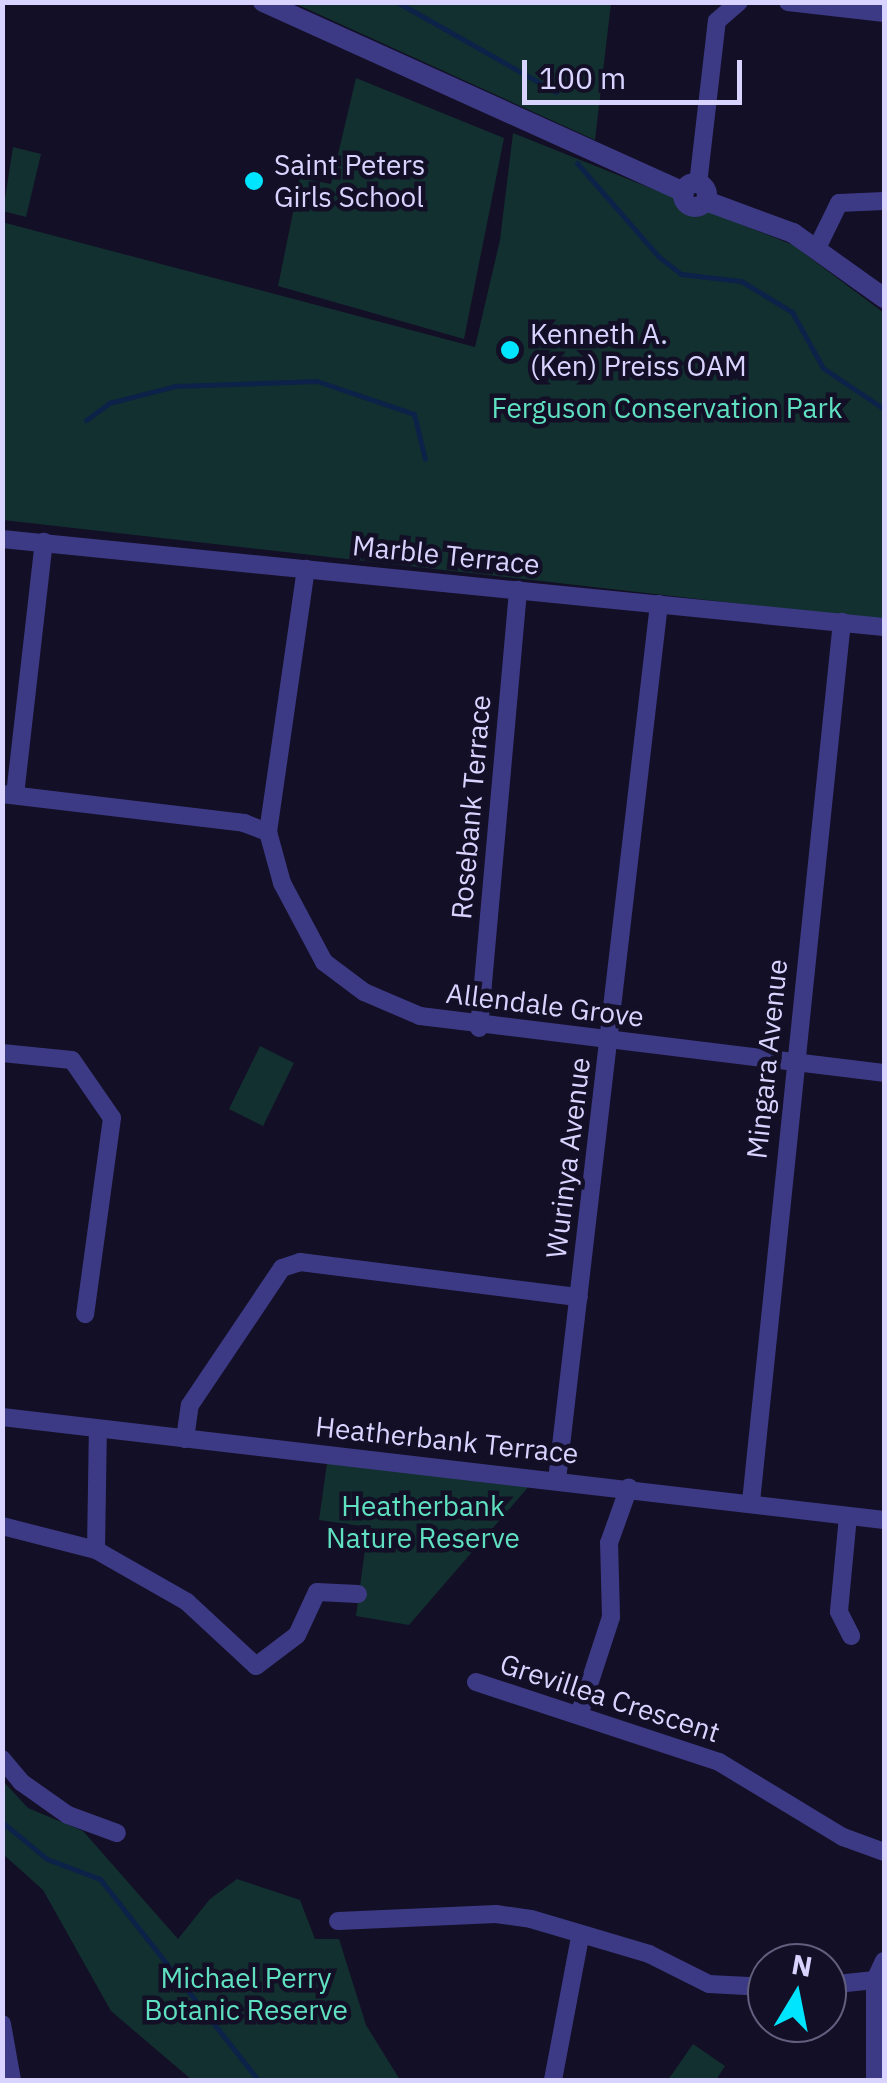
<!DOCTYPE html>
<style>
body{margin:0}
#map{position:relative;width:887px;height:2083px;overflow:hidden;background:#130f26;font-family:"IBM Plex Sans",sans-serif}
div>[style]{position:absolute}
.green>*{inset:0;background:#12302f}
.stream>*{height:5px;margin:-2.5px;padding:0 2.5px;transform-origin:2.5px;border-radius:2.5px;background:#0c2248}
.minor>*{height:18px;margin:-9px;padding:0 9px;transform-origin:9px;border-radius:9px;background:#3d3a85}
.tertiary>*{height:20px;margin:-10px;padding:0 10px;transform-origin:10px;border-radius:10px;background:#3d3a85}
.tertiary>.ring{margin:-10px;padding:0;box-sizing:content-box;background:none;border:20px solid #3d3a85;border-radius:50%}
.dots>*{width:28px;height:28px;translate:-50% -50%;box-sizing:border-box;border:5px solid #130f26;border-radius:50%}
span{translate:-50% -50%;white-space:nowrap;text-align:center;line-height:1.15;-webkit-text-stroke:9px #130f26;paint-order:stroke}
.poi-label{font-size:28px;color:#d9d4ff}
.left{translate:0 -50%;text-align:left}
.park-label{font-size:28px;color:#5fe0c0}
.street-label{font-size:28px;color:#d9d4ff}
.frame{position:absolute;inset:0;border:5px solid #d9d4ff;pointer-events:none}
.north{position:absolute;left:747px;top:1943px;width:100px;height:100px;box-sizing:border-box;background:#130f26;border:2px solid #625e7d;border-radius:50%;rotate:10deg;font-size:28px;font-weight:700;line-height:40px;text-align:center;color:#d9d4ff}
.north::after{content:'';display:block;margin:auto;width:35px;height:45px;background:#00e5ff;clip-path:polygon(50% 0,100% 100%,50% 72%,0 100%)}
.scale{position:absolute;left:522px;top:60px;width:220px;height:45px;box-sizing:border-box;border:5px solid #d9d4ff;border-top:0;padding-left:12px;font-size:30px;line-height:35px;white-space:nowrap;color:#d9d4ff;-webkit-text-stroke:8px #130f26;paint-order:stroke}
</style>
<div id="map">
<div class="green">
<div style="clip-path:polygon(294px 3px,611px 3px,595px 140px)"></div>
<div style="clip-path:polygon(356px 78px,504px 138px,464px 339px,278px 286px,300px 178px,331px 184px)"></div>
<div style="clip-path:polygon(513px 133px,793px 245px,884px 313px,884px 620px,3px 520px,2px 222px,475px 347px,500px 240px)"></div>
<div style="clip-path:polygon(13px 147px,41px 154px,26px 217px,3px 211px)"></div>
<div style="clip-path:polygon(260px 1046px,294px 1063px,263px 1126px,229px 1109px)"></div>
<div style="clip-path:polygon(328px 1456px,536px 1478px,409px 1625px,356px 1616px,368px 1527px,319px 1520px)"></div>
<div style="clip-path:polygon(2px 1780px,28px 1808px,83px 1831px,178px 1939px,210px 1899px,237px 1879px,300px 1900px,315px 1939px,339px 1939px,366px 2025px,400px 2080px,192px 2080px,111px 2011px,43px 1890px,3px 1854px)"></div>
<div style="clip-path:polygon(693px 2044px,725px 2066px,716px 2080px,668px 2080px)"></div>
</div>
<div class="stream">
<div style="left:397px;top:2px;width:183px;rotate:29.5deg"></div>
<div style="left:577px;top:163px;width:123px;rotate:48.9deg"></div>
<div style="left:658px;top:256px;width:29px;rotate:38deg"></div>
<div style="left:681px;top:274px;width:60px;rotate:6.7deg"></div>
<div style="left:741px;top:281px;width:60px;rotate:31.3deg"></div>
<div style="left:792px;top:312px;width:64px;rotate:61deg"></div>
<div style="left:823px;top:368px;width:73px;rotate:33.9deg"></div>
<div style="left:86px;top:420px;width:29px;rotate:-36deg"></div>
<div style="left:109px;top:403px;width:68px;rotate:-14.4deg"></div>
<div style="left:175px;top:386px;width:142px;rotate:-2deg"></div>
<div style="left:317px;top:381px;width:102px;rotate:18.8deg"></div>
<div style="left:414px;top:414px;width:46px;rotate:76.3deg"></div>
<div style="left:2px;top:1822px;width:58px;rotate:39.4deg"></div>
<div style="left:47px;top:1859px;width:57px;rotate:20.7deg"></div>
<div style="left:100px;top:1879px;width:256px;rotate:51.8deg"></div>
</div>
<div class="minor">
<div style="left:788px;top:2px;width:97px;rotate:6.5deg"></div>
<div style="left:698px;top:184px;width:164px;rotate:-83.4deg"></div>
<div style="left:717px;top:21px;width:29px;rotate:-41deg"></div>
<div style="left:817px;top:248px;width:50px;rotate:-63.9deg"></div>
<div style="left:839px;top:203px;width:45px;rotate:-2.5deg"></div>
<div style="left:2px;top:539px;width:886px;rotate:5.7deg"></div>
<div style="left:2px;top:794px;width:244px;rotate:6.8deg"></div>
<div style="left:244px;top:823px;width:26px;rotate:21deg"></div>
<div style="left:268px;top:832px;width:53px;rotate:74.6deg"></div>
<div style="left:282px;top:883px;width:89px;rotate:62deg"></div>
<div style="left:324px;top:962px;width:50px;rotate:36.9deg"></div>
<div style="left:364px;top:992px;width:61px;rotate:23.2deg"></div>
<div style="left:420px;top:1016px;width:467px;rotate:7deg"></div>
<div style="left:15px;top:795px;width:255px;rotate:-83.5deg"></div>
<div style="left:268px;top:832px;width:266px;rotate:-81.8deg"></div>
<div style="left:479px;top:1028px;width:440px;rotate:-84.9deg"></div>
<div style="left:2px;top:1053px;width:70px;rotate:5.7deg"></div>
<div style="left:72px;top:1060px;width:70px;rotate:55.4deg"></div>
<div style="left:112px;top:1118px;width:198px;rotate:97.8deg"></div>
<div style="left:2px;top:1417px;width:888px;rotate:6.66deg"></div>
<div style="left:185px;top:1439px;width:34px;rotate:-82deg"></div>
<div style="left:190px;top:1405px;width:165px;rotate:-56.1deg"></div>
<div style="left:282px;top:1268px;width:19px;rotate:-18deg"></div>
<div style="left:300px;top:1262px;width:281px;rotate:7.2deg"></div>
<div style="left:557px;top:1480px;width:882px;rotate:-83.36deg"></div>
<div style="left:751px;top:1502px;width:885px;rotate:-84.1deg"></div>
<div style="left:848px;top:1516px;width:96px;rotate:95.4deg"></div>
<div style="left:839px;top:1612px;width:27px;rotate:63deg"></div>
<div style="left:2px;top:1526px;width:97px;rotate:14.3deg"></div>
<div style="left:96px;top:1550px;width:105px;rotate:29.7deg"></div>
<div style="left:187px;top:1602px;width:94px;rotate:42.8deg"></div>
<div style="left:256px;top:1666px;width:51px;rotate:-37.1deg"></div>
<div style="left:297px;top:1635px;width:47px;rotate:-65.1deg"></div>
<div style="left:317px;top:1592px;width:41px;rotate:2.8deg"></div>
<div style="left:96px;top:1550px;width:121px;rotate:-89.1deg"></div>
<div style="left:476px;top:1682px;width:256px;rotate:18.2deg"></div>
<div style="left:719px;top:1762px;width:145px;rotate:31.2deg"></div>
<div style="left:843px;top:1837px;width:44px;rotate:20.1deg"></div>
<div style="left:579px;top:1715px;width:103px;rotate:-71.9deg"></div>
<div style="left:611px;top:1617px;width:74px;rotate:-91.5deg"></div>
<div style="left:609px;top:1543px;width:59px;rotate:-70.3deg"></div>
<div style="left:2px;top:1759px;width:30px;rotate:50deg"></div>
<div style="left:21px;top:1782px;width:57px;rotate:35.1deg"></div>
<div style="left:68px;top:1815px;width:52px;rotate:20.2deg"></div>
<div style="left:338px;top:1921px;width:158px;rotate:-2.5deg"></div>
<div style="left:496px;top:1914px;width:35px;rotate:8deg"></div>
<div style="left:531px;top:1919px;width:123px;rotate:16.5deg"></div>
<div style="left:649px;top:1954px;width:67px;rotate:26.6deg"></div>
<div style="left:709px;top:1984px;width:58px;rotate:3deg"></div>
<div style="left:827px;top:1985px;width:48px;rotate:-5.9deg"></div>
<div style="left:2px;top:2024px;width:57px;rotate:79.9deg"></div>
<div style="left:553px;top:2080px;width:146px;rotate:-79.3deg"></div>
<div style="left:875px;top:2080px;width:100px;rotate:-90deg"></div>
<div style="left:875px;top:1980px;width:21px;rotate:-65deg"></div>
</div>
<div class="tertiary">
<div style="left:263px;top:2px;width:462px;rotate:24.3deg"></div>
<div class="ring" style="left:683px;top:183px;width:4px;height:4px"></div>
<div style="left:706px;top:201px;width:93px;rotate:20.2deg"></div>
<div style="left:793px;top:233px;width:112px;rotate:35.5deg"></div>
</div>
<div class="dots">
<div style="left:254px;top:181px;background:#00e5ff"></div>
<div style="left:510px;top:350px;background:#00e5ff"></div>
</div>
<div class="poi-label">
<span class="left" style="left:274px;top:181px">Saint Peters<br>Girls School</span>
<span class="left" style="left:530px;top:350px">Kenneth A.<br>(Ken) Preiss OAM</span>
</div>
<div class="park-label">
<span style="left:667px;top:408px">Ferguson Conservation Park</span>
<span style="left:423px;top:1522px">Heatherbank<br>Nature Reserve</span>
<span style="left:246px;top:1994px">Michael Perry<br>Botanic Reserve</span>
</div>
<div class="street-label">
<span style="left:446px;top:555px;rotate:6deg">Marble Terrace</span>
<span style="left:471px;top:807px;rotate:-85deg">Rosebank Terrace</span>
<span style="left:545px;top:1005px;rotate:7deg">Allendale Grove</span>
<span style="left:767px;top:1059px;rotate:-84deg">Mingara Avenue</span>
<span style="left:568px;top:1158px;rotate:-83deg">Wurinya Avenue</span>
<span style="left:447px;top:1440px;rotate:6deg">Heatherbank Terrace</span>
<span style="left:610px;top:1698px;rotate:18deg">Grevillea Crescent</span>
</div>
<div class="frame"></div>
<div class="north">N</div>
<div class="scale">100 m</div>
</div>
